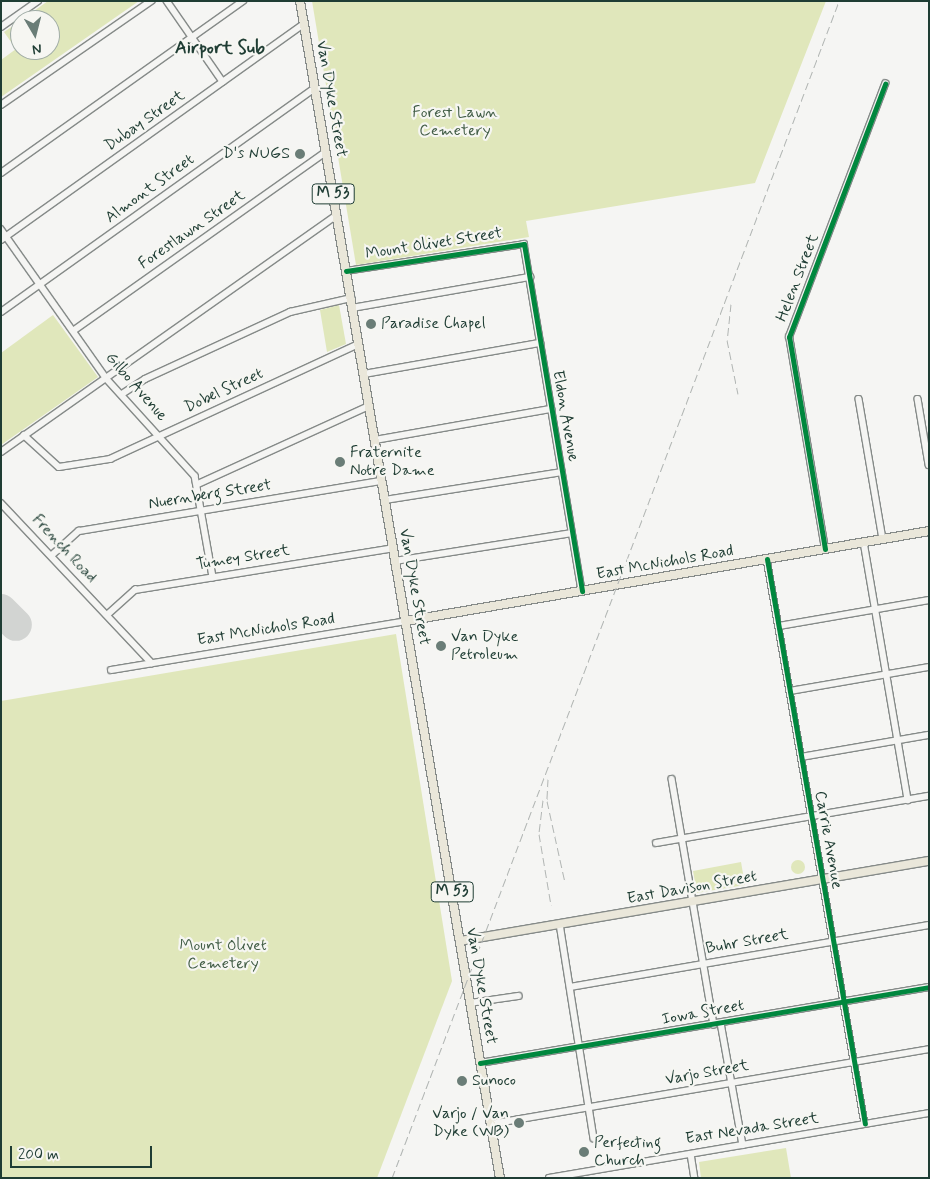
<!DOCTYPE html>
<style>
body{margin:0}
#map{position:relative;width:930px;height:1179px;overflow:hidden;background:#f5f5f3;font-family:Mynerve,sans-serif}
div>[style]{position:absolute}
.green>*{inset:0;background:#e0e7bb}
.round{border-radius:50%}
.runway>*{height:32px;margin:-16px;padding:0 16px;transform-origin:16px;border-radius:16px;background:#d2d4d2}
.roads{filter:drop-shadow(1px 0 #858a88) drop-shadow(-1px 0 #858a88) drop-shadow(0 1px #858a88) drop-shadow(0 -1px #858a88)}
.minor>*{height:5.5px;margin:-2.75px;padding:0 2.75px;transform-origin:2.75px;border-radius:2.75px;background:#f5f5f3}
.major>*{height:8px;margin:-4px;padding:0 4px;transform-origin:4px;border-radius:4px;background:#eae7da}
.rail>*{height:1px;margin-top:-0.5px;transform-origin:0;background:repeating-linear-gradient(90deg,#b0b4b2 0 8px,transparent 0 12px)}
.cycleway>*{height:5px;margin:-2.5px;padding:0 2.5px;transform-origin:2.5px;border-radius:2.5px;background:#00873e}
.dots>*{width:14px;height:14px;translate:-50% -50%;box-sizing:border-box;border:2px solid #f6f6f2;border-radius:50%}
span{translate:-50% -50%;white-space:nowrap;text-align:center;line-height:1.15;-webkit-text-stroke:4.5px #f6f6f2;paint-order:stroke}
.shield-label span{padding:1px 4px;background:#f6f6f2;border:1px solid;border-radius:4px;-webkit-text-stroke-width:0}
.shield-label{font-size:15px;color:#1f3d34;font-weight:700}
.street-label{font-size:16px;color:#1f3d34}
.park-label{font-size:16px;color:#425d46}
.poi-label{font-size:16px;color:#1f3d34}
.right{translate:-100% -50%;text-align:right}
.left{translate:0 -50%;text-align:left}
.neighbourhood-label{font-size:18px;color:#1f3d34;font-weight:700}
.frame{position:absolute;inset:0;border:2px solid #1f3d34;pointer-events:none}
.north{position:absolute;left:10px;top:10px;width:50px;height:50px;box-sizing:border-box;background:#f6f6f2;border:1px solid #a0aca6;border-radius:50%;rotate:172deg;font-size:14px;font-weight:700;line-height:20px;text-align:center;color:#1f3d34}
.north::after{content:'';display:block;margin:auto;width:18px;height:22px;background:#6a7d77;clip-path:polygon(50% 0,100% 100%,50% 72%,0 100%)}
.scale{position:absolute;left:10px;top:1146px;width:142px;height:22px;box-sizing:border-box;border:2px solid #1f3d34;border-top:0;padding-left:6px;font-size:15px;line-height:18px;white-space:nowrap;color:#1f3d34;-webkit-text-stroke:4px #f6f6f2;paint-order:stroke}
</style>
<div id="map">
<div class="green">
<div style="clip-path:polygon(48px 1px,139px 1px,1px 97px,1px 60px,16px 49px,4px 32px,20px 21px,20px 50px,50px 50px,50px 20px,21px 20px)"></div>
<div style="clip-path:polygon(312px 1px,826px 1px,755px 183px,526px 221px,529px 237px,356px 265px)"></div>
<div style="clip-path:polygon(339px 305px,346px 344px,327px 352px,320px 310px)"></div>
<div style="clip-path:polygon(53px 315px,98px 377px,1px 445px,1px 353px)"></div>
<div style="clip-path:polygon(396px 634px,452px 981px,377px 1178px,1px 1178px,1px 701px)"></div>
<div class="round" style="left:791px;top:860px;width:14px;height:14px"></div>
<div style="clip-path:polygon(741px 862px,745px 885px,697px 893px,693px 871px)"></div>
<div style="clip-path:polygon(786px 1148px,791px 1178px,701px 1178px,699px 1162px)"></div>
</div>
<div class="runway">
<div style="left:1px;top:610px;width:21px;rotate:45deg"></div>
</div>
<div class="roads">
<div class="minor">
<div style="left:167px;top:1px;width:98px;rotate:55.3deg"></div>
<div style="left:1px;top:27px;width:45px;rotate:-35.1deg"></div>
<div style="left:1px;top:105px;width:183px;rotate:-34.7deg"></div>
<div style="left:1px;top:173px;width:297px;rotate:-35.4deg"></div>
<div style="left:1px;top:229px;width:182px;rotate:54.8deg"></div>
<div style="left:106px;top:378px;width:132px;rotate:47.8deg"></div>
<div style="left:195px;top:476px;width:103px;rotate:79.9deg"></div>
<div style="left:1px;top:240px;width:372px;rotate:-35.5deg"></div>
<div style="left:346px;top:271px;width:180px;rotate:-8.6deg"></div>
<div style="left:524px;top:244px;width:352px;rotate:80.5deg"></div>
<div style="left:352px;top:308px;width:181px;rotate:-9.9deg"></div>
<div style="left:1px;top:312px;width:386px;rotate:-35.5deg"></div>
<div style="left:73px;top:331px;width:310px;rotate:-35.3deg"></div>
<div style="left:364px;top:374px;width:179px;rotate:-10deg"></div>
<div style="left:122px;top:394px;width:27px;rotate:-33deg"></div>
<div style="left:145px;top:379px;width:160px;rotate:-24.8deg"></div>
<div style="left:290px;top:312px;width:63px;rotate:-12.9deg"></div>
<div style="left:859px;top:399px;width:142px;rotate:80.3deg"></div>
<div style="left:918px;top:399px;width:67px;rotate:80.5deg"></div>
<div style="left:24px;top:435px;width:47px;rotate:42.4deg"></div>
<div style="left:59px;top:467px;width:52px;rotate:-8.9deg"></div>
<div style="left:110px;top:459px;width:274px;rotate:-24.8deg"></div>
<div style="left:375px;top:440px;width:179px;rotate:-10deg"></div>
<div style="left:1px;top:452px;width:411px;rotate:-35.2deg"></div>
<div style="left:198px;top:484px;width:188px;rotate:-24.5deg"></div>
<div style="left:385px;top:500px;width:179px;rotate:-9deg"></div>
<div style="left:1px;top:503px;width:220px;rotate:46.7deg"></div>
<div style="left:864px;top:542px;width:262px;rotate:80.3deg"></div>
<div style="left:825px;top:549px;width:215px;rotate:-99.6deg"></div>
<div style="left:789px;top:337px;width:271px;rotate:-69.2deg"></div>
<div style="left:52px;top:555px;width:36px;rotate:-42deg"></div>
<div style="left:79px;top:531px;width:307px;rotate:-9.4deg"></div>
<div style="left:767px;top:559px;width:573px;rotate:80.16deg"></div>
<div style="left:395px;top:561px;width:179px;rotate:-9deg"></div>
<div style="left:107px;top:615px;width:38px;rotate:-42deg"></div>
<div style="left:135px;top:590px;width:261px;rotate:-9.2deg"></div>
<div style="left:779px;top:626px;width:152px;rotate:-9.8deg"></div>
<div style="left:111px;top:670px;width:299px;rotate:-9.4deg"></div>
<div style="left:790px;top:691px;width:141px;rotate:-9.8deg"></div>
<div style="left:801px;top:757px;width:130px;rotate:-9.8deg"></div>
<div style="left:672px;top:779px;width:249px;rotate:80.3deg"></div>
<div style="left:656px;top:843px;width:277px;rotate:-9.8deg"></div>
<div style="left:560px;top:924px;width:217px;rotate:81deg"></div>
<div style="left:570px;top:987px;width:364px;rotate:-9.8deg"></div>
<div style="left:470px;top:1003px;width:49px;rotate:-8.3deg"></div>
<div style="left:721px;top:1023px;width:124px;rotate:79.8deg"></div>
<div style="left:480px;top:1063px;width:455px;rotate:-9.6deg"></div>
<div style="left:491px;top:1124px;width:444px;rotate:-9.7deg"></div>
<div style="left:691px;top:1154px;width:24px;rotate:81deg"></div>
<div style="left:549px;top:1178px;width:386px;rotate:-9.7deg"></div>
</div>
<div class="major">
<div style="left:300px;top:1px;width:1194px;rotate:80.36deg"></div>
<div style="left:406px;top:621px;width:531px;rotate:-9.76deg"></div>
<div style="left:460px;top:941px;width:476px;rotate:-9.7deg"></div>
</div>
</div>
<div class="rail">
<div style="left:731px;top:304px;width:36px;rotate:96deg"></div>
<div style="left:727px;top:340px;width:55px;rotate:78.5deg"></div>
<div style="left:548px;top:779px;width:22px;rotate:93deg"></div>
<div style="left:547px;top:801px;width:83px;rotate:77.5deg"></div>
<div style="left:543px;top:800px;width:34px;rotate:97deg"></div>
<div style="left:539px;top:834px;width:72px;rotate:80.4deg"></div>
<div style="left:392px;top:1178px;width:1259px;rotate:-69.2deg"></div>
</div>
<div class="cycleway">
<div style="left:346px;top:271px;width:180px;rotate:-8.6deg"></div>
<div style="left:524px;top:244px;width:352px;rotate:80.5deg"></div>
<div style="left:825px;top:549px;width:215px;rotate:-99.6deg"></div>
<div style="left:789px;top:337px;width:271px;rotate:-69.2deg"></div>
<div style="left:767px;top:559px;width:573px;rotate:80.16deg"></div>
<div style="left:480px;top:1063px;width:455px;rotate:-9.6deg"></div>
</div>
<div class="dots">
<div style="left:300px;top:154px;background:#6a7d77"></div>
<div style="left:371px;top:324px;background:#6a7d77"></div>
<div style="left:340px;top:462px;background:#6a7d77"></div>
<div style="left:441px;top:646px;background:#6a7d77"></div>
<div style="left:462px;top:1081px;background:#6a7d77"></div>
<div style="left:519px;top:1123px;background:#6a7d77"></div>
<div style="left:584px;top:1152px;background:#6a7d77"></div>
</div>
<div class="shield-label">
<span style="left:333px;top:194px">M 53</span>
<span style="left:452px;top:892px">M 53</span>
</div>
<div class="street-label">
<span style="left:331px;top:99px;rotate:80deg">Van Dyke Street</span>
<span style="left:145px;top:121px;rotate:-35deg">Dubay Street</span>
<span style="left:150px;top:189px;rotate:-36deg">Almont Street</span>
<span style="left:192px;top:230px;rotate:-35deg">Forestlawn Street</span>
<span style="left:434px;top:244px;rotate:-9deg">Mount Olivet Street</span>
<span style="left:798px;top:278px;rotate:-69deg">Helen Street</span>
<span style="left:136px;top:387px;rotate:49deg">Gilbo Avenue</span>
<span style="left:224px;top:391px;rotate:-25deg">Dobel Street</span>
<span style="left:565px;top:416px;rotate:80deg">Eldon Avenue</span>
<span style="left:210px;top:495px;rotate:-9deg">Nuernberg Street</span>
<span style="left:64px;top:549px;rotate:47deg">French Road</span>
<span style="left:243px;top:558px;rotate:-9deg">Tumey Street</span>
<span style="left:665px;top:563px;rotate:-10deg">East McNichols Road</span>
<span style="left:414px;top:587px;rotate:80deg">Van Dyke Street</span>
<span style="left:266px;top:630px;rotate:-9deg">East McNichols Road</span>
<span style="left:828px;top:840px;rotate:80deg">Carrie Avenue</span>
<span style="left:692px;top:888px;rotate:-10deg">East Davison Street</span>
<span style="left:747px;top:942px;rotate:-10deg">Buhr Street</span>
<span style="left:481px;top:986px;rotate:80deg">Van Dyke Street</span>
<span style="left:703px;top:1013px;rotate:-10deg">Iowa Street</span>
<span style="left:707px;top:1073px;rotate:-10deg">Varjo Street</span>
<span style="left:752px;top:1129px;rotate:-9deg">East Nevada Street</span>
</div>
<div class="park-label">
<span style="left:455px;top:122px">Forest Lawn<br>Cemetery</span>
<span style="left:223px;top:955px">Mount Olivet<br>Cemetery</span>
</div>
<div class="poi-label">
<span class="right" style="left:290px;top:154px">D's NUGS</span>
<span class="left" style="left:381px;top:324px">Paradise Chapel</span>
<span class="left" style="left:350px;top:462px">Fraternite<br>Notre Dame</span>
<span class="left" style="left:451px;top:646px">Van Dyke<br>Petroleum</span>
<span class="left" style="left:472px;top:1081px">Sunoco</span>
<span class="right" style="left:509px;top:1123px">Varjo / Van<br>Dyke (WB)</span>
<span class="left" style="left:594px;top:1152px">Perfecting<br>Church</span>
</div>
<div class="neighbourhood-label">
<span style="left:220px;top:48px">Airport Sub</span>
</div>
<div class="frame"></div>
<div class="north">N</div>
<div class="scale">200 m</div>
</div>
